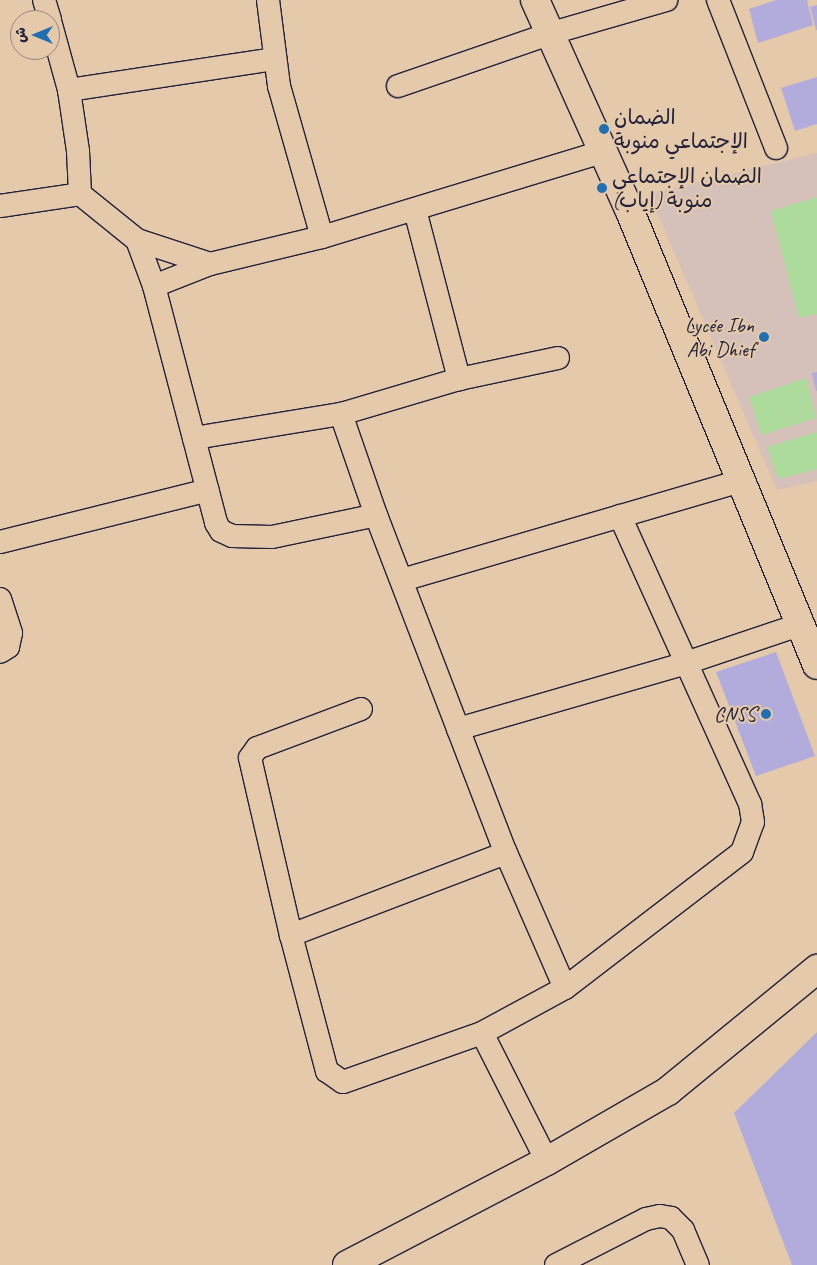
<!DOCTYPE html>
<meta charset="utf-8">
<style>
body{margin:0}
#map{position:relative;width:817px;height:1265px;overflow:hidden;background:#e4c9ab;font-family:Caveat,"Playpen Sans Arabic",sans-serif}
div>[style]{position:absolute}
.built>*{inset:0;background:#d5c0ba}
.green>*{inset:0;background:#acdb9b}
.building>*{inset:0;background:#b2acdd}
.roads{filter:drop-shadow(1px 0 #22223b) drop-shadow(-1px 0 #22223b) drop-shadow(0 1px #22223b) drop-shadow(0 -1px #22223b)}
.minor>*{height:22px;margin:-11px;padding:0 11px;transform-origin:11px;border-radius:11px;background:#e4c9ab}
.tertiary>*{height:28px;margin:-14px;padding:0 14px;transform-origin:14px;border-radius:14px;background:#e4c9ab}
.dots>*{width:14px;height:14px;translate:-50% -50%;box-sizing:border-box;border:2px solid #e4c9ab;border-radius:50%}
span{translate:-50% -50%;white-space:nowrap;text-align:center;line-height:1.15;-webkit-text-stroke:4px #e4c9ab;paint-order:stroke}
.poi-label{font-size:21px;color:#22223b}
.left{translate:0 -50%;text-align:left}
.right{translate:-100% -50%;text-align:right}
.north{position:absolute;left:10px;top:10px;width:50px;height:50px;box-sizing:border-box;background:#e4c9ab;border:1px solid #96867e;border-radius:50%;rotate:270deg;font-size:14px;font-weight:700;line-height:20px;text-align:center;color:#22223b}
.north::after{content:'';display:block;margin:auto;width:18px;height:22px;background:#1f6fb2;clip-path:polygon(50% 0,100% 100%,50% 72%,0 100%)}
</style>
<div id="map">
<div class="built">
<div style="clip-path:polygon(817px 153px,817px 481px,777px 490px,649px 194px)"></div>
</div>
<div class="green">
<div style="clip-path:polygon(817px 197px,817px 314px,799px 318px,771px 211px)"></div>
<div style="clip-path:polygon(806px 378px,816px 418px,762px 435px,749px 397px)"></div>
<div style="clip-path:polygon(817px 432px,817px 469px,778px 479px,767px 447px)"></div>
</div>
<div class="building">
<div style="clip-path:polygon(776px 0,807px 0,813px 25px,758px 43px,749px 9px)"></div>
<div style="clip-path:polygon(817px 5px,817px 30px,816px 30px,810px 7px)"></div>
<div style="clip-path:polygon(817px 77px,817px 124px,795px 131px,781px 88px)"></div>
<div style="clip-path:polygon(817px 372px,817px 391px,816px 391px,812px 373px)"></div>
<div style="clip-path:polygon(776px 652px,815px 756px,756px 776px,716px 672px)"></div>
<div style="clip-path:polygon(817px 1032px,817px 1265px,792px 1265px,734px 1113px)"></div>
</div>
<div class="roads">
<div class="minor">
<div style="left:44px;top:0;width:21px;rotate:73deg"></div>
<div style="left:268px;top:0;width:87px;rotate:82.7deg"></div>
<div style="left:279px;top:86px;width:157px;rotate:74.1deg"></div>
<div style="left:718px;top:0;width:159px;rotate:68.6deg"></div>
<div style="left:50px;top:21px;width:72px;rotate:74.6deg"></div>
<div style="left:69px;top:90px;width:62px;rotate:81.6deg"></div>
<div style="left:78px;top:151px;width:43px;rotate:87.3deg"></div>
<div style="left:80px;top:194px;width:73px;rotate:38.9deg"></div>
<div style="left:137px;top:240px;width:49px;rotate:69.7deg"></div>
<div style="left:154px;top:286px;width:245px;rotate:75.3deg"></div>
<div style="left:216px;top:523px;width:9px;rotate:58deg"></div>
<div style="left:221px;top:531px;width:12px;rotate:24deg"></div>
<div style="left:232px;top:536px;width:40px;rotate:1.4deg"></div>
<div style="left:272px;top:537px;width:106px;rotate:-11.9deg"></div>
<div style="left:398px;top:86px;width:163px;rotate:-19deg"></div>
<div style="left:552px;top:33px;width:119px;rotate:-16.1deg"></div>
<div style="left:69px;top:90px;width:206px;rotate:-8.6deg"></div>
<div style="left:0;top:206px;width:81px;rotate:-8.5deg"></div>
<div style="left:415px;top:210px;width:175px;rotate:75.4deg"></div>
<div style="left:137px;top:240px;width:77px;rotate:18.2deg"></div>
<div style="left:154px;top:286px;width:60px;rotate:-21.4deg"></div>
<div style="left:210px;top:264px;width:115px;rotate:-13.6deg"></div>
<div style="left:322px;top:237px;width:293px;rotate:-16.9deg"></div>
<div style="left:558px;top:358px;width:101px;rotate:168deg"></div>
<div style="left:459px;top:379px;width:123px;rotate:163.5deg"></div>
<div style="left:341px;top:414px;width:107px;rotate:70.9deg"></div>
<div style="left:376px;top:515px;width:362px;rotate:69deg"></div>
<div style="left:506px;top:853px;width:147px;rotate:66.4deg"></div>
<div style="left:194px;top:438px;width:149px;rotate:-9.3deg"></div>
<div style="left:0;top:542px;width:214px;rotate:-14deg"></div>
<div style="left:402px;top:580px;width:352px;rotate:-16.3deg"></div>
<div style="left:0;top:599px;width:36px;rotate:72deg"></div>
<div style="left:11px;top:633px;width:14px;rotate:102deg"></div>
<div style="left:8px;top:647px;width:9px;rotate:148deg"></div>
<div style="left:361px;top:709px;width:111px;rotate:159.4deg"></div>
<div style="left:257px;top:748px;width:12px;rotate:125deg"></div>
<div style="left:250px;top:758px;width:182px;rotate:77deg"></div>
<div style="left:291px;top:935px;width:141px;rotate:75.2deg"></div>
<div style="left:327px;top:1071px;width:19px;rotate:35deg"></div>
<div style="left:343px;top:1082px;width:147px;rotate:-19.4deg"></div>
<div style="left:482px;top:1033px;width:94px;rotate:-28.5deg"></div>
<div style="left:565px;top:988px;width:223px;rotate:-37.5deg"></div>
<div style="left:742px;top:852px;width:32px;rotate:-70deg"></div>
<div style="left:753px;top:822px;width:18px;rotate:-99deg"></div>
<div style="left:750px;top:804px;width:316px;rotate:-114.3deg"></div>
<div style="left:458px;top:729px;width:237px;rotate:-16.1deg"></div>
<div style="left:686px;top:663px;width:119px;rotate:-18.6deg"></div>
<div style="left:291px;top:935px;width:230px;rotate:-20.9deg"></div>
<div style="left:482px;top:1033px;width:144px;rotate:63.1deg"></div>
<div style="left:556px;top:1265px;width:101px;rotate:-27.1deg"></div>
<div style="left:646px;top:1219px;width:14px;rotate:-12deg"></div>
<div style="left:660px;top:1216px;width:11px;rotate:10deg"></div>
<div style="left:671px;top:1218px;width:17px;rotate:45deg"></div>
<div style="left:683px;top:1230px;width:38px;rotate:67deg"></div>
</div>
<div class="tertiary">
<div style="left:535px;top:0;width:229px;rotate:65.8deg"></div>
<div style="left:629px;top:209px;width:493px;rotate:67.6deg"></div>
<div style="left:347px;top:1265px;width:225px;rotate:-27.5deg"></div>
<div style="left:547px;top:1161px;width:140px;rotate:-30deg"></div>
<div style="left:668px;top:1091px;width:193px;rotate:-39.3deg"></div>
</div>
</div>
<div class="dots">
<div style="left:604px;top:129px;background:#1f6fb2"></div>
<div style="left:602px;top:188px;background:#1f6fb2"></div>
<div style="left:764px;top:337px;background:#1f6fb2"></div>
<div style="left:766px;top:714px;background:#1f6fb2"></div>
</div>
<div class="poi-label">
<span class="left" style="left:614px;top:129px">الضمان<br>الإجتماعي منوبة</span>
<span class="left" style="left:612px;top:188px">الضمان الإجتماعي<br>منوبة (إياب)</span>
<span class="right" style="left:754px;top:337px">Lycée Ibn<br>Abi Dhief</span>
<span class="right" style="left:756px;top:714px">CNSS</span>
</div>
<div class="north">ش</div>
</div>
